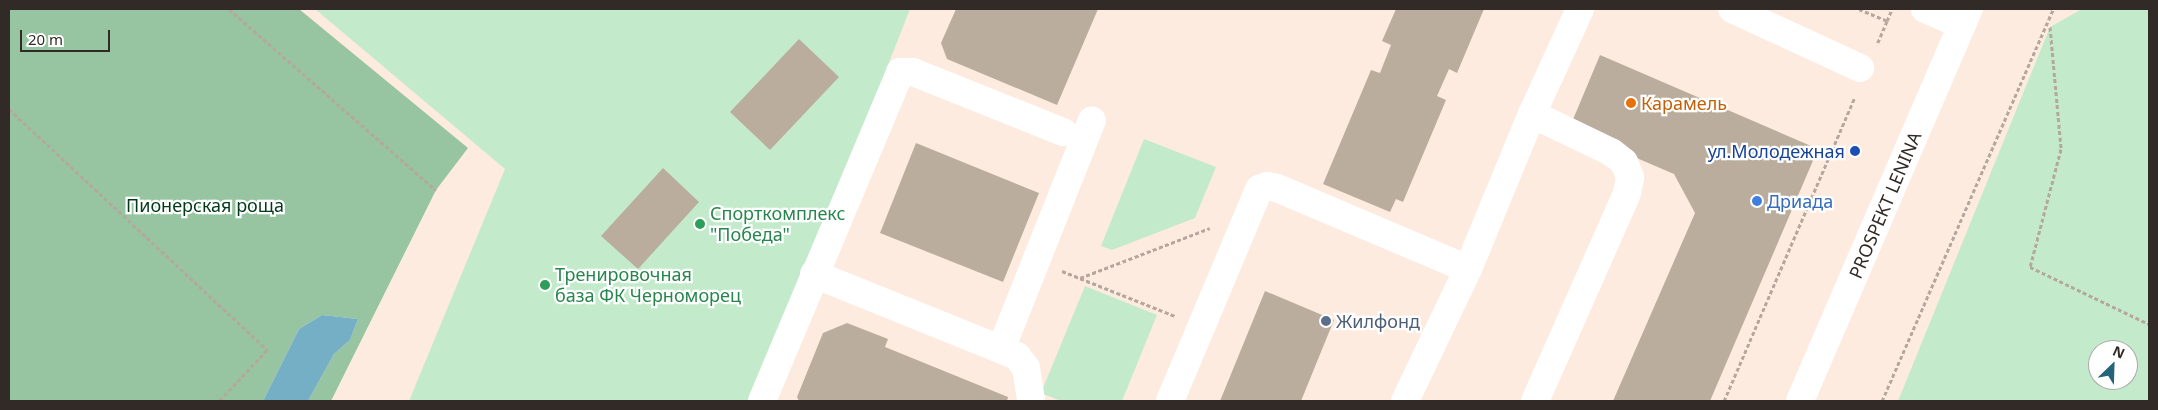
<!DOCTYPE html>
<meta charset="utf-8">
<style>
body{margin:0}
#map{position:relative;width:2158px;height:410px;overflow:hidden;background:#fdebdf;font-family:"Noto Sans",sans-serif}
div>[style]{position:absolute}
.green>*{inset:0;background:#c3ebcb}
.forest>*{inset:0;background:#97c5a1}
.water>*{inset:0;background:#74afc6}
.building>*{inset:0;background:#baad9e}
.path>*{height:3px;margin-top:-1.5px;transform-origin:0;background:repeating-linear-gradient(90deg,#b5a79e 0 4px,transparent 0 6.5px)}
.minor>*{height:28px;margin:-14px;padding:0 14px;transform-origin:14px;border-radius:14px;background:#fff}
.dots>*{width:14px;height:14px;translate:-50% -50%;box-sizing:border-box;border:2px solid #fff;border-radius:50%}
span{translate:-50% -50%;white-space:nowrap;text-align:center;line-height:1.15;-webkit-text-stroke:4.5px #fff;paint-order:stroke}
.food-label{font-size:18px;color:#c56008}
.left{translate:0 -50%;text-align:left}
.transit-label{font-size:18px;color:#164399}
.right{translate:-100% -50%;text-align:right}
.shop-label{font-size:18px;color:#366cbe}
.park-label{font-size:18px;color:#033a19}
.street-label{font-size:18px;color:#312a26}
.leisure-label{font-size:18px;color:#27864d}
.service-label{font-size:18px;color:#4e5e75}
.frame{position:absolute;inset:0;border:10px solid #312a26;pointer-events:none}
.north{position:absolute;left:2088px;top:340px;width:50px;height:50px;box-sizing:border-box;background:#fff;border:1px solid #adaaa8;border-radius:50%;rotate:24deg;font-size:14px;font-weight:700;line-height:20px;text-align:center;color:#312a26}
.north::after{content:'';display:block;margin:auto;width:18px;height:22px;background:#246379;clip-path:polygon(50% 0,100% 100%,50% 72%,0 100%)}
.scale{position:absolute;left:20px;top:30px;width:90px;height:22px;box-sizing:border-box;border:2px solid #312a26;border-top:0;padding-left:6px;font-size:15px;line-height:18px;white-space:nowrap;color:#312a26;-webkit-text-stroke:4px #fff;paint-order:stroke}
</style>
<div id="map">
<div class="green">
<div style="clip-path:polygon(315px 9px,910px 9px,756px 401px,409px 401px,505px 169px)"></div>
<div style="clip-path:polygon(evenodd,2082px 9px,2149px 9px,2149px 401px,1898px 401px,2050px 27px,2082px 9px,2098px 350px,2128px 350px,2128px 380px,2098px 380px,2098px 350px)"></div>
<div style="clip-path:polygon(1144px 139px,1216px 167px,1195px 218px,1112px 250px,1101px 246px)"></div>
<div style="clip-path:polygon(1085px 286px,1157px 315px,1122px 401px,1061px 401px,1041px 393px)"></div>
</div>
<div class="forest">
<div style="clip-path:polygon(9px 9px,299px 9px,468px 148px,436px 190px,331px 401px,308px 401px,334px 354px,350px 340px,358px 319px,322px 315px,299px 329px,263px 401px,9px 401px)"></div>
</div>
<div class="water">
<div style="clip-path:polygon(322px 315px,358px 319px,350px 340px,334px 354px,308px 401px,263px 401px,299px 329px)"></div>
</div>
<div class="building">
<div style="clip-path:polygon(956px 9px,1098px 9px,1057px 105px,947px 59px,941px 43px)"></div>
<div style="clip-path:polygon(1396px 9px,1484px 9px,1457px 73px,1449px 69px,1437px 96px,1446px 100px,1403px 202px,1396px 199px,1390px 212px,1323px 184px,1371px 70px,1380px 73px,1391px 45px,1382px 41px)"></div>
<div style="clip-path:polygon(799px 39px,839px 77px,770px 150px,730px 112px)"></div>
<div style="clip-path:polygon(1600px 55px,1818px 149px,1710px 401px,1613px 401px,1695px 213px,1674px 174px,1569px 129px)"></div>
<div style="clip-path:polygon(916px 143px,1039px 193px,1003px 282px,880px 233px)"></div>
<div style="clip-path:polygon(663px 168px,699px 202px,638px 269px,601px 236px)"></div>
<div style="clip-path:polygon(1265px 291px,1334px 320px,1301px 401px,1220px 401px)"></div>
<div style="clip-path:polygon(847px 323px,888px 339px,885px 347px,1008px 397px,1007px 401px,799px 401px,797px 397px,823px 333px)"></div>
</div>
<div class="path">
<div style="left:229px;top:9px;width:275px;rotate:41.2deg"></div>
<div style="left:1859px;top:9px;width:30px;rotate:23deg"></div>
<div style="left:1887px;top:21px;width:26px;rotate:113deg"></div>
<div style="left:1887px;top:21px;width:13px;rotate:-67deg"></div>
<div style="left:2050px;top:27px;width:122px;rotate:84.8deg"></div>
<div style="left:2061px;top:149px;width:122px;rotate:104.7deg"></div>
<div style="left:2030px;top:267px;width:132px;rotate:25.6deg"></div>
<div style="left:9px;top:109px;width:353px;rotate:43deg"></div>
<div style="left:267px;top:350px;width:70px;rotate:133.3deg"></div>
<div style="left:1062px;top:271px;width:122px;rotate:21.7deg"></div>
<div style="left:1080px;top:278px;width:139px;rotate:-21deg"></div>
<div style="left:1724px;top:401px;width:331px;rotate:-66.7deg"></div>
<div style="left:1882px;top:401px;width:428px;rotate:-66.4deg"></div>
</div>
<div class="minor">
<div style="left:1732px;top:9px;width:141px;rotate:24.7deg"></div>
<div style="left:1925px;top:9px;width:40px;rotate:23.4deg"></div>
<div style="left:814px;top:274px;width:219px;rotate:22deg"></div>
<div style="left:1017px;top:356px;width:15px;rotate:53deg"></div>
<div style="left:1026px;top:368px;width:33px;rotate:81deg"></div>
<div style="left:1001px;top:349px;width:246px;rotate:-68.3deg"></div>
<div style="left:762px;top:401px;width:357px;rotate:-67.2deg"></div>
<div style="left:900px;top:72px;width:13px"></div>
<div style="left:913px;top:72px;width:162px;rotate:21.8deg"></div>
<div style="left:1170px;top:401px;width:230px;rotate:-67.2deg"></div>
<div style="left:1259px;top:189px;width:9px;rotate:-21deg"></div>
<div style="left:1267px;top:186px;width:10px;rotate:11deg"></div>
<div style="left:1277px;top:188px;width:207px;rotate:23deg"></div>
<div style="left:1405px;top:401px;width:146px;rotate:-64.5deg"></div>
<div style="left:1468px;top:269px;width:168px;rotate:-67.6deg"></div>
<div style="left:1535px;top:401px;width:227px;rotate:-66.1deg"></div>
<div style="left:1627px;top:193px;width:16px;rotate:-79deg"></div>
<div style="left:1630px;top:177px;width:16px;rotate:-112deg"></div>
<div style="left:1624px;top:162px;width:16px;rotate:-142deg"></div>
<div style="left:1611px;top:152px;width:88px;rotate:-154.3deg"></div>
<div style="left:1532px;top:114px;width:115px;rotate:-65.4deg"></div>
<div style="left:1800px;top:401px;width:427px;rotate:-66.7deg"></div>
</div>
<div class="dots">
<div style="left:1631px;top:103px;background:#e8710a"></div>
<div style="left:1855px;top:151px;background:#1a4fb4"></div>
<div style="left:1757px;top:201px;background:#3f7fe0"></div>
<div style="left:700px;top:224px;background:#2e9e5b"></div>
<div style="left:545px;top:285px;background:#2e9e5b"></div>
<div style="left:1326px;top:321px;background:#5c6f8a"></div>
</div>
<div class="food-label">
<span class="left" style="left:1641px;top:103px">Карамель</span>
</div>
<div class="transit-label">
<span class="right" style="left:1845px;top:151px">ул.Молодежная</span>
</div>
<div class="shop-label">
<span class="left" style="left:1767px;top:201px">Дриада</span>
</div>
<div class="park-label">
<span style="left:205px;top:205px">Пионерская роща</span>
</div>
<div class="street-label">
<span style="left:1885px;top:205px;rotate:-67deg">PROSPEKT LENINA</span>
</div>
<div class="leisure-label">
<span class="left" style="left:710px;top:224px">Спорткомплекс<br>"Победа"</span>
<span class="left" style="left:555px;top:285px">Тренировочная<br>база ФК Черноморец</span>
</div>
<div class="service-label">
<span class="left" style="left:1336px;top:321px">Жилфонд</span>
</div>
<div class="frame"></div>
<div class="north">N</div>
<div class="scale">20 m</div>
</div>
